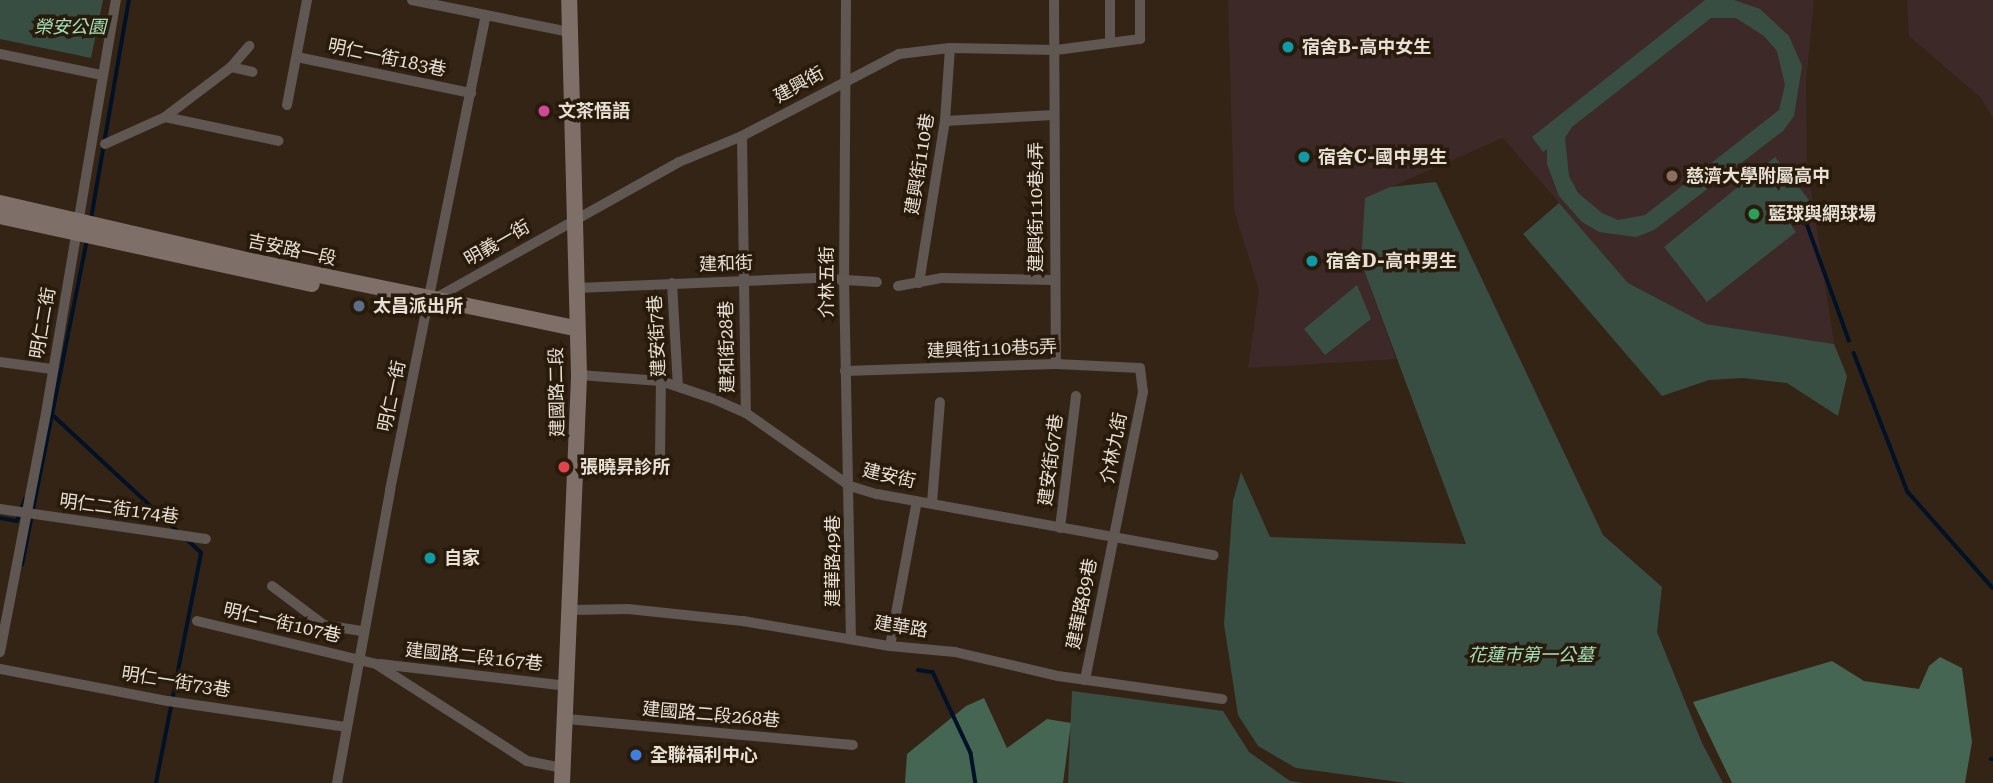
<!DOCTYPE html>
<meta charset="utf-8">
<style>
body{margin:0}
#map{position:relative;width:1993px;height:783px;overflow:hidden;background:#332416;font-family:"Roboto Serif","Noto Sans TC",serif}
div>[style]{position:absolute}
.education>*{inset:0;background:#3d2928}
.green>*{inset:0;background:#394e42}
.forest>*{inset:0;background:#456652}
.stream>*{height:3.5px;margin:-1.75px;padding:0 1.75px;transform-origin:1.75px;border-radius:1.75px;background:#011227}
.street>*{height:10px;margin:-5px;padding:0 5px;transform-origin:5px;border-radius:5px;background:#605652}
.secondary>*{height:16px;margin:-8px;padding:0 8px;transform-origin:8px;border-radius:8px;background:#7f6f69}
.dots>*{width:19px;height:19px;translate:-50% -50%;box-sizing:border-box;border:4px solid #291b0c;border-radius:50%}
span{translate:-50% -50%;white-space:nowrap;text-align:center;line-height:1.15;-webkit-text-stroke:7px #291b0c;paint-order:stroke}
.park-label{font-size:18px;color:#a3e0bb;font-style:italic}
.poi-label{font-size:18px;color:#e8dfd5;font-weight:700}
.left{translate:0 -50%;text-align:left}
.street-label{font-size:18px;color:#e8dfd5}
</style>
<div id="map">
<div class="education">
<div style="clip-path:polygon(1228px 0,1814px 0,1806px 83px,1807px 164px,1834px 344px,1706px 324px,1628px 283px,1503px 138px,1366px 198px,1361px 262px,1396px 359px,1248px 368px,1259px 290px,1234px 210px)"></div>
<div style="clip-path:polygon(1907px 0,1993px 0,1993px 118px,1981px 98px,1909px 36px)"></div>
</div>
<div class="green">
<div style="clip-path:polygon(0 0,103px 0,91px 58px,0 39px)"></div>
<div style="clip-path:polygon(evenodd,1705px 0,1734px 0,1760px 9px,1789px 36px,1802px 66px,1794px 116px,1783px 131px,1654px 230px,1636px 237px,1599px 232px,1582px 222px,1559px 196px,1547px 164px,1547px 149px,1543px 152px,1532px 137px,1705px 0,1711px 18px,1736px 18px,1764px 36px,1777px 51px,1785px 85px,1779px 110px,1645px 215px,1618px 220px,1602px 213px,1578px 193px,1569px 176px,1565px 138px,1572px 127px,1711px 18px)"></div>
<div style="clip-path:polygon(1775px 157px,1809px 200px,1787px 219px,1796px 232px,1707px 302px,1664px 247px)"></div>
<div style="clip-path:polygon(1436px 182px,1603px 535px,1662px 587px,1657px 632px,1702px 743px,1723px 783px,1406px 783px,1296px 768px,1258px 746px,1238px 715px,1224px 624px,1233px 501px,1241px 472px,1270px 537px,1466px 544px,1361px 262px,1365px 198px,1390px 187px)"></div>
<div style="clip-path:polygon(1559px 203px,1628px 283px,1706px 324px,1834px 344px,1847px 376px,1838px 416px,1787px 383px,1743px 378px,1709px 380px,1662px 396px,1523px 234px)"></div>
<div style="clip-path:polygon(1357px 285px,1371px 319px,1325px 355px,1304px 329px)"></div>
<div style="clip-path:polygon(1072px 691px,1223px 711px,1249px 752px,1290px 781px,1303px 783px,1068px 783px)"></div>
</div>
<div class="forest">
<div style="clip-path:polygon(1940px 657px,1962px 668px,1972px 742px,1965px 783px,1732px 783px,1693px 702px,1832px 661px,1864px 681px,1919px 689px,1929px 666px)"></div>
<div style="clip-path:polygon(984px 698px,1007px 748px,1047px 719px,1071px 723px,1063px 783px,905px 783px,907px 754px,966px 706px)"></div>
</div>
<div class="stream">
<div style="left:91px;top:219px;width:222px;rotate:-80.2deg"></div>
<div style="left:1806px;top:221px;width:127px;rotate:70.1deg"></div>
<div style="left:1854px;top:353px;width:149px;rotate:68.8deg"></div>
<div style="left:1908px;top:492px;width:128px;rotate:48.5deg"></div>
<div style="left:54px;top:416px;width:171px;rotate:42.9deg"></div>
<div style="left:0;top:518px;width:17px;rotate:10deg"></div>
<div style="left:17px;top:521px;width:23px;rotate:-70deg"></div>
<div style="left:22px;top:565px;width:331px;rotate:-78.7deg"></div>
<div style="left:918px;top:670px;width:15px;rotate:8deg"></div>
<div style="left:933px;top:672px;width:89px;rotate:64.9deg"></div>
<div style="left:971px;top:753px;width:30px;rotate:81deg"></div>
<div style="left:1991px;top:759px;width:2px"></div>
<div style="left:156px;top:783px;width:234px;rotate:-78.9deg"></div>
<div style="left:201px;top:553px;width:19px;rotate:-137deg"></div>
</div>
<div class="street">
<div style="left:412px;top:0;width:160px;rotate:11.5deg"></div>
<div style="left:846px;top:0;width:277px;rotate:90.4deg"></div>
<div style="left:844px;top:277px;width:359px;rotate:88.9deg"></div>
<div style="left:1054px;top:0;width:364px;rotate:89.7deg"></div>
<div style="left:1110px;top:0;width:41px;rotate:90deg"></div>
<div style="left:0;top:54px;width:103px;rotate:11.7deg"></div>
<div style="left:297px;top:57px;width:178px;rotate:11.7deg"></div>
<div style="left:231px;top:67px;width:22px;rotate:13deg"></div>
<div style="left:287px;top:105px;width:107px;rotate:-79.2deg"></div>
<div style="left:165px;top:117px;width:116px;rotate:11.9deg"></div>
<div style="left:945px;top:121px;width:109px;rotate:-3.2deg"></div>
<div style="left:742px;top:136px;width:277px;rotate:89.2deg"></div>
<div style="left:105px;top:144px;width:66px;rotate:-24.2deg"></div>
<div style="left:165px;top:117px;width:83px;rotate:-37.1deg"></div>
<div style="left:231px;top:67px;width:28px;rotate:-49deg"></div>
<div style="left:672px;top:283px;width:103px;rotate:86.7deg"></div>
<div style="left:919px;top:283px;width:164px;rotate:-80.9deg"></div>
<div style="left:945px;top:121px;width:73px;rotate:-86.1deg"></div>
<div style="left:898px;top:286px;width:45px;rotate:-10.3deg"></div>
<div style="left:942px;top:278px;width:111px;rotate:1deg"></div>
<div style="left:577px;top:288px;width:238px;rotate:-2.4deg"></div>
<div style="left:815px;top:278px;width:62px;rotate:3.7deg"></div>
<div style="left:434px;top:299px;width:281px;rotate:-29.2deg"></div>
<div style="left:679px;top:162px;width:68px;rotate:-22.4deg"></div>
<div style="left:742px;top:136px;width:177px;rotate:-27.6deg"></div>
<div style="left:899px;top:54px;width:51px;rotate:-6.7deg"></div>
<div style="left:950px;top:48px;width:106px;rotate:1.1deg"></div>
<div style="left:1056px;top:50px;width:85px;rotate:-7.5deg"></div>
<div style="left:1140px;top:39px;width:39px;rotate:-90deg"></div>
<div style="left:0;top:362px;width:52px;rotate:7.7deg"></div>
<div style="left:845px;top:371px;width:211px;rotate:-1.9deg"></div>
<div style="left:1056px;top:364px;width:84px;rotate:2.7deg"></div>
<div style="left:1140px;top:368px;width:24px;rotate:83deg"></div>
<div style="left:1143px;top:392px;width:294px;rotate:101.4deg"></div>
<div style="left:579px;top:375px;width:82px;rotate:4.2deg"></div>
<div style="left:661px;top:381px;width:56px;rotate:18.8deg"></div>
<div style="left:714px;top:399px;width:35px;rotate:24deg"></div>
<div style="left:746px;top:413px;width:127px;rotate:35.1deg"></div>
<div style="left:850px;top:486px;width:28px;rotate:17deg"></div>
<div style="left:877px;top:494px;width:342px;rotate:10.3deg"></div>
<div style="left:660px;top:458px;width:77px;rotate:-89.3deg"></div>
<div style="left:932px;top:503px;width:101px;rotate:-85.5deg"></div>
<div style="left:0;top:509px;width:208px;rotate:8.3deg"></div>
<div style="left:1060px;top:528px;width:133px;rotate:-83.1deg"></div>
<div style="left:272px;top:586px;width:65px;rotate:36.9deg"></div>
<div style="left:324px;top:625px;width:38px;rotate:9deg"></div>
<div style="left:572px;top:610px;width:56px;rotate:-1deg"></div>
<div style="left:628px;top:609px;width:116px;rotate:6deg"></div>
<div style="left:743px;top:621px;width:149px;rotate:9.7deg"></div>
<div style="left:890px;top:646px;width:65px;rotate:5.3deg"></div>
<div style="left:955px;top:652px;width:106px;rotate:13.1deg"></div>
<div style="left:1058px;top:676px;width:166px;rotate:8deg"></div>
<div style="left:197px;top:621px;width:184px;rotate:13.5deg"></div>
<div style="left:376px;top:664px;width:179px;rotate:32.7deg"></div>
<div style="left:527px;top:761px;width:37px;rotate:11deg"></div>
<div style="left:890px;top:646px;width:147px;rotate:-79.5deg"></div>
<div style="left:0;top:652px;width:243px;rotate:-79.1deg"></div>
<div style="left:46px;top:413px;width:419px;rotate:-80.4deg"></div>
<div style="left:380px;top:664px;width:189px;rotate:6.7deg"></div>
<div style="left:0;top:669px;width:171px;rotate:10.8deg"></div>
<div style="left:168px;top:701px;width:181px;rotate:8.3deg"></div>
<div style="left:567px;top:719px;width:287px;rotate:5.2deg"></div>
<div style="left:337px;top:783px;width:298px;rotate:-79.7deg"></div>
<div style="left:390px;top:490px;width:482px;rotate:-78.6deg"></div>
</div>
<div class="secondary">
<div style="left:0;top:203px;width:263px;rotate:13deg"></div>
<div style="left:256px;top:262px;width:327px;rotate:11.7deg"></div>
<div style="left:0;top:216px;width:319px;rotate:12.3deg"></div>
<div style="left:562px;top:783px;width:408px;rotate:-87.6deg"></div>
<div style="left:579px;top:375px;width:375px;rotate:-91.5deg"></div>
</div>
<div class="dots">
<div style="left:1288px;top:47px;background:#0f9aa8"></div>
<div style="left:544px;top:111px;background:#d1479c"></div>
<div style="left:1304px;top:157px;background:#0f9aa8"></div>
<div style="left:1672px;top:176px;background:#8d6e63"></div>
<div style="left:1754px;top:214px;background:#2e9e5b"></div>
<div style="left:1312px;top:261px;background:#0f9aa8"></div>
<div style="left:359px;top:306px;background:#5c6f8a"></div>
<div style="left:564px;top:467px;background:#e0444e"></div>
<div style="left:430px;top:558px;background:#0f9aa8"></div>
<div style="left:636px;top:755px;background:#3f7fe0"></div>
</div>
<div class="park-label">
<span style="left:70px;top:27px">榮安公園</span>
<span style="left:1531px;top:655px">花蓮市第一公墓</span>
</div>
<div class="poi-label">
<span class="left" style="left:1302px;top:47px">宿舍B-高中女生</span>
<span class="left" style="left:558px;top:111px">文茶悟語</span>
<span class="left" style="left:1318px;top:157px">宿舍C-國中男生</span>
<span class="left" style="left:1686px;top:176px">慈濟大學附屬高中</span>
<span class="left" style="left:1768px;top:214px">藍球與網球場</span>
<span class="left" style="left:1326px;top:261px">宿舍D-高中男生</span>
<span class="left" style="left:373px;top:306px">太昌派出所</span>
<span class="left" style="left:580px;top:467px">張曉昇診所</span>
<span class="left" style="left:444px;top:558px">自家</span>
<span class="left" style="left:650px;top:755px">全聯福利中心</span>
</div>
<div class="street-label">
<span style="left:387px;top:58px;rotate:12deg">明仁一街183巷</span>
<span style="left:799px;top:85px;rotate:-29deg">建興街</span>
<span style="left:920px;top:164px;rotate:-81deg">建興街110巷</span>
<span style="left:1036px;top:207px;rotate:-90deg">建興街110巷4弄</span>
<span style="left:497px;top:243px;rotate:-30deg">明義一街</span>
<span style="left:292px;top:250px;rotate:12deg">吉安路一段</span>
<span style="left:726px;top:264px;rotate:-2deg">建和街</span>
<span style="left:827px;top:282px;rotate:-90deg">介林五街</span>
<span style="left:43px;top:323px;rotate:-80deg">明仁二街</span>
<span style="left:657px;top:336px;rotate:-93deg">建安街7巷</span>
<span style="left:727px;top:347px;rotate:-91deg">建和街28巷</span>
<span style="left:992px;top:349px;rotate:-2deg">建興街110巷5弄</span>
<span style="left:557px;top:392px;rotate:-91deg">建國路二段</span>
<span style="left:392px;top:396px;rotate:-78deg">明仁一街</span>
<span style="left:1114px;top:448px;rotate:-79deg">介林九街</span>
<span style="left:1051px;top:460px;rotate:-83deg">建安街67巷</span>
<span style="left:889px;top:476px;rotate:13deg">建安街</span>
<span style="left:119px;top:509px;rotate:8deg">明仁二街174巷</span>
<span style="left:833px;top:561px;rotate:-90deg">建華路49巷</span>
<span style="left:1082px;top:604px;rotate:-79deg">建華路89巷</span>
<span style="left:282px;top:623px;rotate:13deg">明仁一街107巷</span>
<span style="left:901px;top:627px;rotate:9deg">建華路</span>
<span style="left:474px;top:657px;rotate:6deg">建國路二段167巷</span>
<span style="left:176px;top:682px;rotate:9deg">明仁一街73巷</span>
<span style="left:711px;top:715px;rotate:5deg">建國路二段268巷</span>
</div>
</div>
